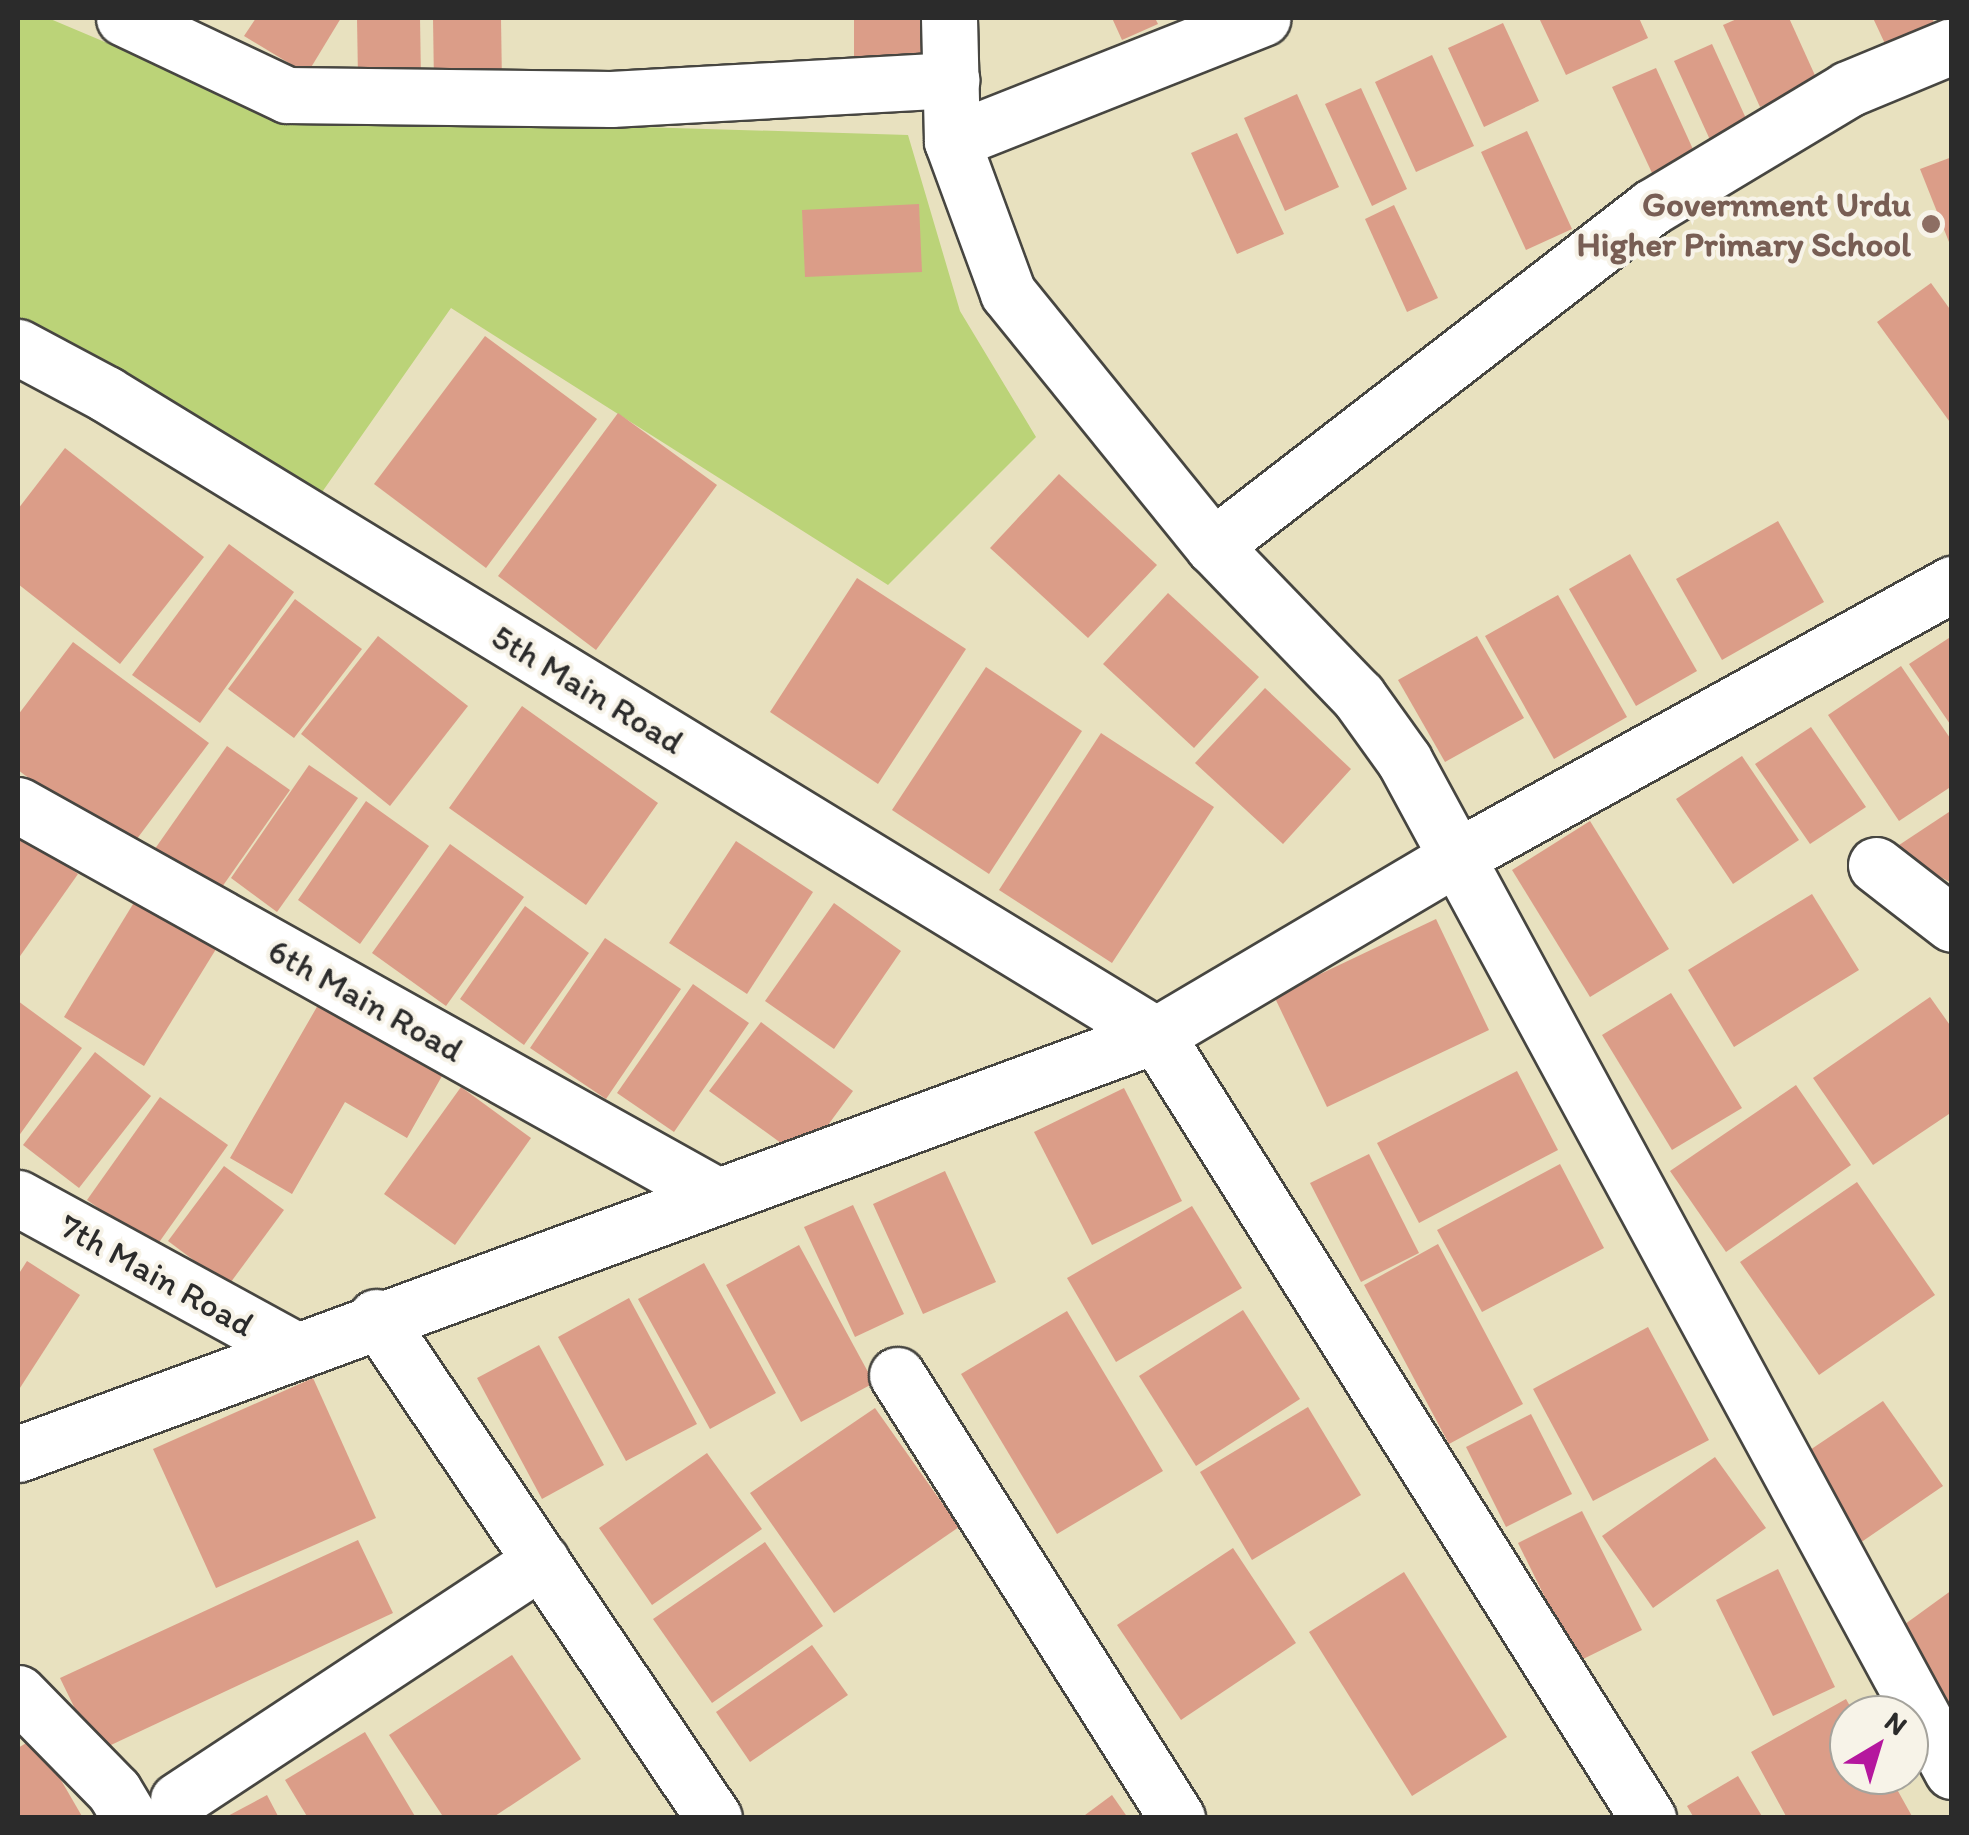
<!DOCTYPE html>
<style>
body{margin:0}
#map{position:relative;width:1969px;height:1835px;overflow:hidden;background:#e8e1bf;font-family:Itim,sans-serif}
div>[style]{position:absolute}
.green>*{inset:0;background:#bbd378}
.building>*{inset:0;background:#db9d88}
.roads{filter:drop-shadow(2px 0 #474641) drop-shadow(-2px 0 #474641) drop-shadow(0 2px #474641) drop-shadow(0 -2px #474641)}
.minor>*{height:55px;margin:-27.5px;padding:0 27.5px;transform-origin:27.5px;border-radius:27.5px;background:#fff}
.dots>*{width:28px;height:28px;translate:-50% -50%;box-sizing:border-box;border:5px solid #f7f3e8;border-radius:50%}
span{translate:-50% -50%;white-space:nowrap;text-align:center;line-height:1.15;-webkit-text-stroke:8px #f7f3e8;paint-order:stroke}
.education-label{font-size:35px;color:#785e54;font-weight:700}
.right{translate:-100% -50%;text-align:right}
.street-label{font-size:35px;color:#2b2b2b}
.frame{position:absolute;inset:0;border:20px solid #2b2b2b;pointer-events:none}
.north{position:absolute;left:1829px;top:1695px;width:100px;height:100px;box-sizing:border-box;background:#f7f3e8;border:2px solid #a5a39c;border-radius:50%;rotate:38deg;font-size:28px;font-weight:700;line-height:40px;text-align:center;color:#2b2b2b}
.north::after{content:'';display:block;margin:auto;width:35px;height:45px;background:#b5179e;clip-path:polygon(50% 0,100% 100%,50% 72%,0 100%)}
</style>
<div id="map">
<div class="green">
<div style="clip-path:polygon(48px 18px,280px 116px,908px 135px,960px 311px,1036px 437px,888px 585px,451px 308px,320px 495px,18px 324px,18px 19px)"></div>
</div>
<div class="building">
<div style="clip-path:polygon(256px 18px,341px 18px,307px 74px,244px 36px)"></div>
<div style="clip-path:polygon(357px 18px,420px 18px,421px 79px,358px 78px)"></div>
<div style="clip-path:polygon(433px 18px,501px 18px,502px 84px,434px 84px)"></div>
<div style="clip-path:polygon(854px 18px,924px 18px,924px 68px,854px 68px)"></div>
<div style="clip-path:polygon(1112px 18px,1155px 18px,1158px 24px,1122px 40px)"></div>
<div style="clip-path:polygon(1539px 18px,1639px 18px,1648px 38px,1566px 75px)"></div>
<div style="clip-path:polygon(1739px 18px,1789px 18px,1818px 82px,1760px 107px,1723px 25px)"></div>
<div style="clip-path:polygon(1873px 18px,1932px 18px,1943px 42px,1894px 63px)"></div>
<div style="clip-path:polygon(1503px 23px,1539px 101px,1484px 127px,1448px 48px)"></div>
<div style="clip-path:polygon(1712px 44px,1749px 125px,1711px 142px,1674px 61px)"></div>
<div style="clip-path:polygon(1432px 55px,1474px 146px,1416px 172px,1375px 82px)"></div>
<div style="clip-path:polygon(1656px 68px,1702px 169px,1659px 188px,1612px 87px)"></div>
<div style="clip-path:polygon(1361px 88px,1407px 189px,1372px 206px,1325px 104px)"></div>
<div style="clip-path:polygon(1297px 94px,1339px 187px,1285px 211px,1244px 118px)"></div>
<div style="clip-path:polygon(1527px 131px,1572px 229px,1526px 250px,1481px 152px)"></div>
<div style="clip-path:polygon(1237px 133px,1284px 234px,1237px 254px,1191px 153px)"></div>
<div style="clip-path:polygon(1952px 157px,1952px 241px,1949px 242px,1920px 169px)"></div>
<div style="clip-path:polygon(919px 204px,922px 272px,805px 277px,802px 210px)"></div>
<div style="clip-path:polygon(1394px 205px,1438px 298px,1407px 312px,1365px 219px)"></div>
<div style="clip-path:polygon(1931px 283px,1952px 312px,1952px 425px,1877px 322px)"></div>
<div style="clip-path:polygon(485px 336px,597px 419px,486px 568px,374px 484px)"></div>
<div style="clip-path:polygon(618px 413px,717px 485px,596px 650px,498px 576px)"></div>
<div style="clip-path:polygon(65px 448px,204px 557px,120px 664px,18px 584px,18px 509px)"></div>
<div style="clip-path:polygon(1059px 474px,1157px 565px,1088px 638px,990px 548px)"></div>
<div style="clip-path:polygon(1778px 521px,1824px 602px,1722px 660px,1676px 579px)"></div>
<div style="clip-path:polygon(229px 544px,294px 592px,200px 723px,132px 675px)"></div>
<div style="clip-path:polygon(1630px 554px,1697px 671px,1636px 706px,1569px 589px)"></div>
<div style="clip-path:polygon(857px 578px,966px 649px,878px 784px,770px 712px)"></div>
<div style="clip-path:polygon(1168px 593px,1259px 677px,1194px 748px,1103px 664px)"></div>
<div style="clip-path:polygon(1558px 595px,1627px 717px,1554px 759px,1485px 636px)"></div>
<div style="clip-path:polygon(295px 599px,362px 649px,294px 738px,228px 689px)"></div>
<div style="clip-path:polygon(378px 636px,468px 706px,390px 806px,301px 734px)"></div>
<div style="clip-path:polygon(1477px 636px,1524px 718px,1445px 762px,1398px 680px)"></div>
<div style="clip-path:polygon(1952px 636px,1952px 727px,1909px 664px)"></div>
<div style="clip-path:polygon(73px 642px,209px 743px,127px 852px,18px 770px,18px 715px)"></div>
<div style="clip-path:polygon(1901px 666px,1952px 741px,1952px 786px,1899px 821px,1828px 715px)"></div>
<div style="clip-path:polygon(986px 667px,1082px 731px,989px 874px,892px 810px)"></div>
<div style="clip-path:polygon(1265px 688px,1351px 769px,1283px 844px,1195px 763px)"></div>
<div style="clip-path:polygon(522px 706px,658px 803px,586px 905px,449px 808px)"></div>
<div style="clip-path:polygon(1811px 727px,1866px 807px,1810px 844px,1755px 764px)"></div>
<div style="clip-path:polygon(1101px 733px,1214px 807px,1112px 963px,999px 890px)"></div>
<div style="clip-path:polygon(227px 746px,290px 790px,215px 897px,152px 853px)"></div>
<div style="clip-path:polygon(1742px 756px,1799px 840px,1733px 884px,1676px 799px)"></div>
<div style="clip-path:polygon(309px 765px,358px 798px,277px 912px,231px 878px)"></div>
<div style="clip-path:polygon(366px 801px,429px 846px,360px 944px,298px 900px)"></div>
<div style="clip-path:polygon(1952px 810px,1952px 883px,1890px 851px)"></div>
<div style="clip-path:polygon(1590px 821px,1669px 949px,1590px 997px,1512px 870px)"></div>
<div style="clip-path:polygon(18px 832px,78px 874px,18px 959px)"></div>
<div style="clip-path:polygon(736px 841px,813px 892px,747px 994px,669px 943px)"></div>
<div style="clip-path:polygon(450px 844px,524px 897px,446px 1006px,372px 953px)"></div>
<div style="clip-path:polygon(141px 891px,221px 941px,144px 1066px,64px 1017px)"></div>
<div style="clip-path:polygon(1812px 894px,1859px 970px,1734px 1047px,1688px 970px)"></div>
<div style="clip-path:polygon(834px 903px,901px 951px,834px 1049px,765px 1001px)"></div>
<div style="clip-path:polygon(525px 906px,589px 953px,524px 1045px,460px 999px)"></div>
<div style="clip-path:polygon(1436px 919px,1489px 1030px,1327px 1107px,1274px 996px)"></div>
<div style="clip-path:polygon(605px 938px,681px 989px,606px 1099px,530px 1048px)"></div>
<div style="clip-path:polygon(693px 984px,749px 1023px,674px 1132px,617px 1093px)"></div>
<div style="clip-path:polygon(1671px 993px,1742px 1108px,1672px 1150px,1602px 1035px)"></div>
<div style="clip-path:polygon(1930px 997px,1952px 1028px,1952px 1112px,1873px 1165px,1813px 1078px)"></div>
<div style="clip-path:polygon(18px 1001px,82px 1048px,18px 1137px)"></div>
<div style="clip-path:polygon(318px 1005px,442px 1076px,407px 1138px,345px 1102px,292px 1194px,230px 1158px)"></div>
<div style="clip-path:polygon(761px 1022px,853px 1091px,803px 1159px,709px 1091px)"></div>
<div style="clip-path:polygon(95px 1052px,151px 1096px,79px 1188px,23px 1145px)"></div>
<div style="clip-path:polygon(1517px 1071px,1558px 1150px,1419px 1223px,1377px 1143px)"></div>
<div style="clip-path:polygon(1796px 1085px,1851px 1165px,1726px 1252px,1670px 1171px)"></div>
<div style="clip-path:polygon(461px 1087px,531px 1138px,455px 1245px,384px 1194px)"></div>
<div style="clip-path:polygon(1124px 1088px,1182px 1201px,1092px 1245px,1034px 1132px)"></div>
<div style="clip-path:polygon(160px 1097px,228px 1145px,155px 1248px,87px 1200px)"></div>
<div style="clip-path:polygon(1369px 1154px,1419px 1253px,1361px 1282px,1310px 1183px)"></div>
<div style="clip-path:polygon(1560px 1164px,1604px 1248px,1482px 1312px,1437px 1230px)"></div>
<div style="clip-path:polygon(224px 1166px,284px 1210px,228px 1286px,168px 1241px)"></div>
<div style="clip-path:polygon(945px 1171px,996px 1282px,923px 1314px,873px 1204px)"></div>
<div style="clip-path:polygon(1857px 1182px,1935px 1295px,1819px 1375px,1740px 1262px)"></div>
<div style="clip-path:polygon(853px 1205px,904px 1314px,855px 1337px,804px 1227px)"></div>
<div style="clip-path:polygon(1192px 1206px,1242px 1288px,1116px 1362px,1067px 1278px)"></div>
<div style="clip-path:polygon(1438px 1244px,1523px 1404px,1449px 1444px,1364px 1285px)"></div>
<div style="clip-path:polygon(799px 1245px,874px 1383px,801px 1422px,726px 1285px)"></div>
<div style="clip-path:polygon(27px 1261px,80px 1295px,18px 1391px,18px 1275px)"></div>
<div style="clip-path:polygon(704px 1263px,776px 1393px,710px 1429px,638px 1299px)"></div>
<div style="clip-path:polygon(629px 1298px,697px 1424px,626px 1461px,558px 1337px)"></div>
<div style="clip-path:polygon(1243px 1310px,1300px 1399px,1196px 1466px,1139px 1376px)"></div>
<div style="clip-path:polygon(1067px 1311px,1163px 1471px,1057px 1534px,961px 1374px)"></div>
<div style="clip-path:polygon(1648px 1327px,1709px 1440px,1593px 1501px,1533px 1389px)"></div>
<div style="clip-path:polygon(539px 1345px,604px 1465px,542px 1499px,477px 1378px)"></div>
<div style="clip-path:polygon(313px 1378px,376px 1518px,216px 1588px,153px 1449px)"></div>
<div style="clip-path:polygon(1883px 1401px,1943px 1486px,1860px 1543px,1801px 1456px)"></div>
<div style="clip-path:polygon(1308px 1407px,1361px 1495px,1252px 1560px,1200px 1472px)"></div>
<div style="clip-path:polygon(875px 1408px,959px 1527px,834px 1613px,750px 1493px)"></div>
<div style="clip-path:polygon(1531px 1414px,1572px 1494px,1506px 1527px,1466px 1447px)"></div>
<div style="clip-path:polygon(707px 1453px,762px 1529px,652px 1605px,599px 1528px)"></div>
<div style="clip-path:polygon(1715px 1457px,1766px 1528px,1653px 1608px,1602px 1536px)"></div>
<div style="clip-path:polygon(1582px 1511px,1642px 1630px,1577px 1662px,1518px 1543px)"></div>
<div style="clip-path:polygon(358px 1540px,393px 1613px,96px 1752px,60px 1678px)"></div>
<div style="clip-path:polygon(765px 1542px,823px 1626px,712px 1703px,653px 1619px)"></div>
<div style="clip-path:polygon(1233px 1548px,1296px 1643px,1181px 1720px,1117px 1625px)"></div>
<div style="clip-path:polygon(1778px 1569px,1835px 1687px,1773px 1716px,1716px 1600px)"></div>
<div style="clip-path:polygon(1404px 1572px,1507px 1737px,1412px 1796px,1309px 1632px)"></div>
<div style="clip-path:polygon(1952px 1590px,1952px 1725px,1901px 1627px)"></div>
<div style="clip-path:polygon(812px 1645px,848px 1695px,750px 1762px,716px 1712px)"></div>
<div style="clip-path:polygon(512px 1655px,581px 1759px,492px 1818px,444px 1818px,389px 1735px)"></div>
<div style="clip-path:polygon(1846px 1699px,1855px 1715px,1849px 1715px,1849px 1775px,1889px 1775px,1913px 1818px,1787px 1818px,1751px 1752px)"></div>
<div style="clip-path:polygon(365px 1732px,416px 1818px,308px 1818px,285px 1780px)"></div>
<div style="clip-path:polygon(36px 1737px,83px 1818px,18px 1818px,18px 1748px)"></div>
<div style="clip-path:polygon(1738px 1776px,1763px 1818px,1694px 1818px,1687px 1806px)"></div>
<div style="clip-path:polygon(267px 1795px,279px 1818px,224px 1818px)"></div>
<div style="clip-path:polygon(1112px 1795px,1128px 1818px,1081px 1818px)"></div>
</div>
<div class="roads">
<div class="minor">
<div style="left:124px;top:18px;width:180px;rotate:25.3deg"></div>
<div style="left:287px;top:95px;width:324px;rotate:0.7deg"></div>
<div style="left:611px;top:99px;width:341px;rotate:-3.2deg"></div>
<div style="left:949px;top:18px;width:123px;rotate:88.6deg"></div>
<div style="left:952px;top:141px;width:162px;rotate:69.8deg"></div>
<div style="left:1008px;top:293px;width:326px;rotate:51deg"></div>
<div style="left:1213px;top:546px;width:209px;rotate:46deg"></div>
<div style="left:1358px;top:696px;width:79px;rotate:54.3deg"></div>
<div style="left:1404px;top:760px;width:1150px;rotate:61.54deg"></div>
<div style="left:952px;top:141px;width:334px;rotate:-21.6deg"></div>
<div style="left:18px;top:347px;width:100px;rotate:28.1deg"></div>
<div style="left:106px;top:394px;width:1230px;rotate:31.4deg"></div>
<div style="left:1156px;top:1035px;width:925px;rotate:57.86deg"></div>
<div style="left:1213px;top:546px;width:555px;rotate:-37.68deg"></div>
<div style="left:1652px;top:207px;width:229px;rotate:-31deg"></div>
<div style="left:1848px;top:89px;width:113px;rotate:-22.5deg"></div>
<div style="left:18px;top:805px;width:797px;rotate:29.2deg"></div>
<div style="left:1876px;top:865px;width:96px;rotate:37.8deg"></div>
<div style="left:18px;top:1198px;width:318px;rotate:28.7deg"></div>
<div style="left:376px;top:1317px;width:604px;rotate:55.99deg"></div>
<div style="left:897px;top:1375px;width:524px;rotate:57.7deg"></div>
<div style="left:18px;top:1454px;width:1213px;rotate:-20.21deg"></div>
<div style="left:1156px;top:1035px;width:347px;rotate:-30.6deg"></div>
<div style="left:1455px;top:858px;width:568px;rotate:-28.87deg"></div>
<div style="left:18px;top:1693px;width:137px;rotate:45.6deg"></div>
<div style="left:114px;top:1791px;width:31px;rotate:59deg"></div>
<div style="left:178px;top:1800px;width:435px;rotate:-33.4deg"></div>
</div>
</div>
<div class="dots">
<div style="left:1931px;top:224px;background:#8d6e63"></div>
</div>
<div class="education-label">
<span class="right" style="left:1911px;top:224px">Government Urdu<br>Higher Primary School</span>
</div>
<div class="street-label">
<span style="left:588px;top:689px;rotate:31deg">5th Main Road</span>
<span style="left:366px;top:1000px;rotate:29deg">6th Main Road</span>
<span style="left:157px;top:1275px;rotate:29deg">7th Main Road</span>
</div>
<div class="frame"></div>
<div class="north">N</div>
</div>
